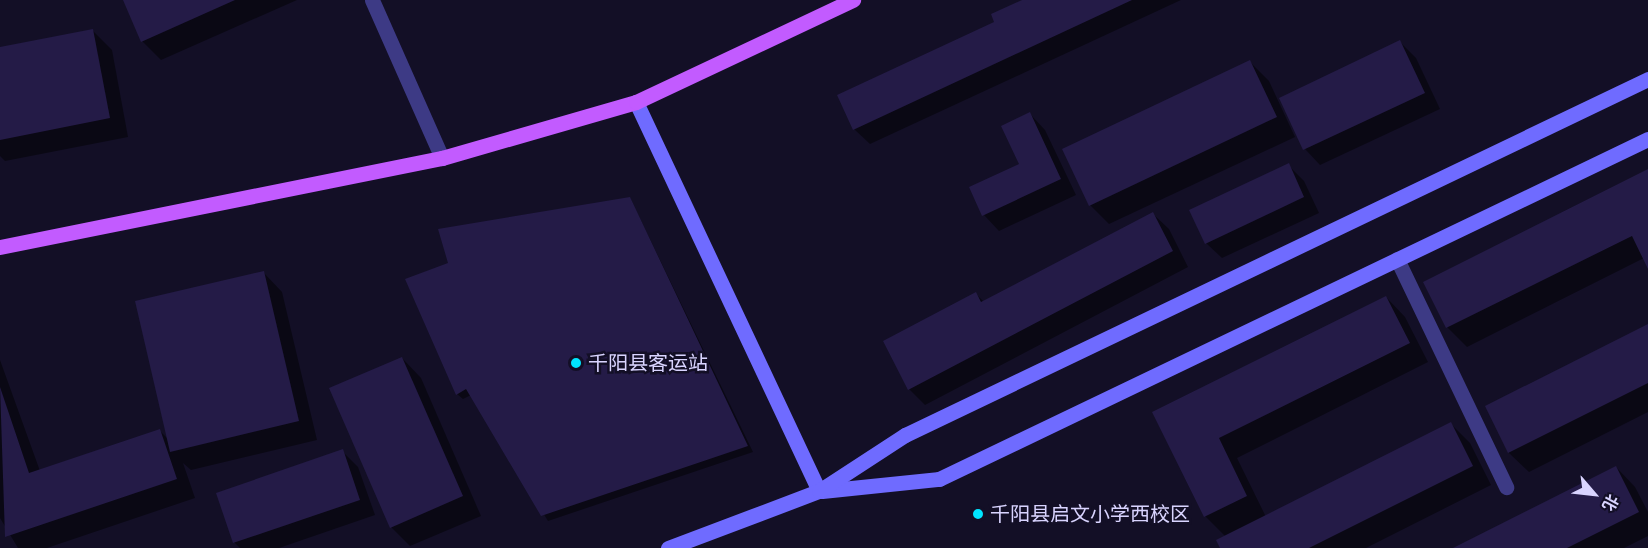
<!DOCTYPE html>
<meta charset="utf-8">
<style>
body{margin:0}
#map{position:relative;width:1648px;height:548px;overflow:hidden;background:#130f26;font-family:Arial,"Noto Sans SC",sans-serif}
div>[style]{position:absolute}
.shadow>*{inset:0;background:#0007}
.building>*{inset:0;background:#241b47}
.street>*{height:15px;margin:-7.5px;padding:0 7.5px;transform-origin:7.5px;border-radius:7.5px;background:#3d3a85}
.secondary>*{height:15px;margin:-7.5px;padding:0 7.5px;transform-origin:7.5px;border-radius:7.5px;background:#6f6bff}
.primary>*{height:15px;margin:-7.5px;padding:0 7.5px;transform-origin:7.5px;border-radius:7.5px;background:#c25bff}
.dots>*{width:16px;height:16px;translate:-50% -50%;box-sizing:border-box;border:3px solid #130f26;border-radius:50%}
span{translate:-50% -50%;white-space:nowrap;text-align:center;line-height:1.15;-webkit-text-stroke:5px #130f26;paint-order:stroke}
.poi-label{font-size:20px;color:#d9d4ff}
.left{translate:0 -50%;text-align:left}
.north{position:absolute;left:1564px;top:464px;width:60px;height:60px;-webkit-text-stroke:4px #130f26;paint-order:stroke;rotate:118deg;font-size:16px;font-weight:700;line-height:24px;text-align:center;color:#d9d4ff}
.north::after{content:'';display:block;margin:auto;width:21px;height:27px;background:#d9d4ff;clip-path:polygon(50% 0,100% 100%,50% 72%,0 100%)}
</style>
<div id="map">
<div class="shadow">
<div style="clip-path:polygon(124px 0,297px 0,161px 60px,142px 41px)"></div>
<div style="clip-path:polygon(1025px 0,1181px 0,870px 144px,854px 129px)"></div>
<div style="clip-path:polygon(93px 31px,112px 50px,128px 137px,5px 161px,0 156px,0 49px)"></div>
<div style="clip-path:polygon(1400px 42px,1416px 58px,1440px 109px,1320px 165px,1305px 149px)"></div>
<div style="clip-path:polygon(1250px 62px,1269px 81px,1295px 137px,1109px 224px,1090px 205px)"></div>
<div style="clip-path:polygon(1030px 114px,1045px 130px,1076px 195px,999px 231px,984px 215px,1021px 164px)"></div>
<div style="clip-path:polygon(1288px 165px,1304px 181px,1319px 213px,1222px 258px,1206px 243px)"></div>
<div style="clip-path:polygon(1648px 171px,1648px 266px,1644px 258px,1467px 347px,1447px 327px,1425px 282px)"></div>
<div style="clip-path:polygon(630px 198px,753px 452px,548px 521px,471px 395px,463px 399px,457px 394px)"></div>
<div style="clip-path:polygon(1153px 214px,1169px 229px,1188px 267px,925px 405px,909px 389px,885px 341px,976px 294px,984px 302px)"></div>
<div style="clip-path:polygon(263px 272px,282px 292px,317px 440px,191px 470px,183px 463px,195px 498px,47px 548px,18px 548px,0 518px,0 360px,40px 471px,160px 431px,169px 440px)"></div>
<div style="clip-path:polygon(1386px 297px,1405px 317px,1428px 362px,1237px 458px,1266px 517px,1451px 424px,1470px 443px,1491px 485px,1366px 548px,1222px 548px,1226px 537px,1205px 516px,1154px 413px)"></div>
<div style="clip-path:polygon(1648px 326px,1648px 412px,1529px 472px,1509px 453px,1487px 407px)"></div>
<div style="clip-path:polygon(402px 358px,421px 378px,481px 516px,410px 546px,391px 527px)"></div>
<div style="clip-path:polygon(342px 451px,358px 467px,375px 515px,279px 548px,240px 548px,234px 542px)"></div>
<div style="clip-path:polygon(1616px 467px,1635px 487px,1648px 512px,1648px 536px,1624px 548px,1456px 548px)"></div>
</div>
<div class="building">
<div style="clip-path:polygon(123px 0,235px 0,141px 42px)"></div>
<div style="clip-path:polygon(1022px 0,1132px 0,853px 130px,837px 95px,994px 22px,991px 14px)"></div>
<div style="clip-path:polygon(93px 29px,110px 118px,0 140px,0 47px)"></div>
<div style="clip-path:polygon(1400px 40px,1425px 93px,1303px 150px,1279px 98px)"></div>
<div style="clip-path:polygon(1250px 60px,1277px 117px,1089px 206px,1062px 149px)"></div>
<div style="clip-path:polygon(1030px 112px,1061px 179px,982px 216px,969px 187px,1019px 164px,1001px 126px)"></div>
<div style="clip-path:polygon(1289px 163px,1304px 197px,1205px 244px,1189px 210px)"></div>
<div style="clip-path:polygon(1648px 169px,1648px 269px,1632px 236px,1446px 328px,1423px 282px)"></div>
<div style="clip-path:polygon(630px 197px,748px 446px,541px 516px,466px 389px,456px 395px,405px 279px,448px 263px,438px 229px)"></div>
<div style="clip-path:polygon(1153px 212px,1173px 251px,908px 390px,883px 341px,976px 292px,981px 302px)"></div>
<div style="clip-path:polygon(264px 271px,299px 421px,170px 452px,135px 301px)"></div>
<div style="clip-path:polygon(1386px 296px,1410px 343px,1219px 438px,1247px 496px,1204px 517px,1152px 412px)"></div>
<div style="clip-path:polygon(1648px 324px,1648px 383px,1508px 453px,1485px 406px)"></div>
<div style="clip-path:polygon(402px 357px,463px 496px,390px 528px,329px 388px)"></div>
<div style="clip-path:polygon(0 387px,29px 473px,160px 429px,177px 479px,5px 537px)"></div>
<div style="clip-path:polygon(1451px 422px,1473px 466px,1309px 548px,1220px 548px,1216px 540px)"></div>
<div style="clip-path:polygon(343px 449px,360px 500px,233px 543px,216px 493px)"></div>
<div style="clip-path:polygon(1616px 466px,1639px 512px,1567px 548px,1453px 548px)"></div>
</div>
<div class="street">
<div style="left:372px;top:0;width:173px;rotate:66.1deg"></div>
<div style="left:1397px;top:259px;width:253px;rotate:64.4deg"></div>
</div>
<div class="secondary">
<div style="left:636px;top:102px;width:430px;rotate:64.8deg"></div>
<div style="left:822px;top:491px;width:118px;rotate:-5.9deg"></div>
<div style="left:939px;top:479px;width:786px;rotate:-25.62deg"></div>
<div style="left:668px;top:548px;width:161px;rotate:-20.7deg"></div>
<div style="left:819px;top:491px;width:103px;rotate:-33.1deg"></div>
<div style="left:905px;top:435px;width:824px;rotate:-25.6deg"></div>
</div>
<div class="primary">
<div style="left:0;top:247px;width:451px;rotate:-11.4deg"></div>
<div style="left:442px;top:158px;width:202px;rotate:-16.1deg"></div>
<div style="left:636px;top:102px;width:240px;rotate:-25.2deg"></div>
</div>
<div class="dots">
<div style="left:576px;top:363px;background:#00e5ff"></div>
<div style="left:978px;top:514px;background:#00e5ff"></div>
</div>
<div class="poi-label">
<span class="left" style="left:588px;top:363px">千阳县客运站</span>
<span class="left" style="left:990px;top:514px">千阳县启文小学西校区</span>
</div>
<div class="north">北</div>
</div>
